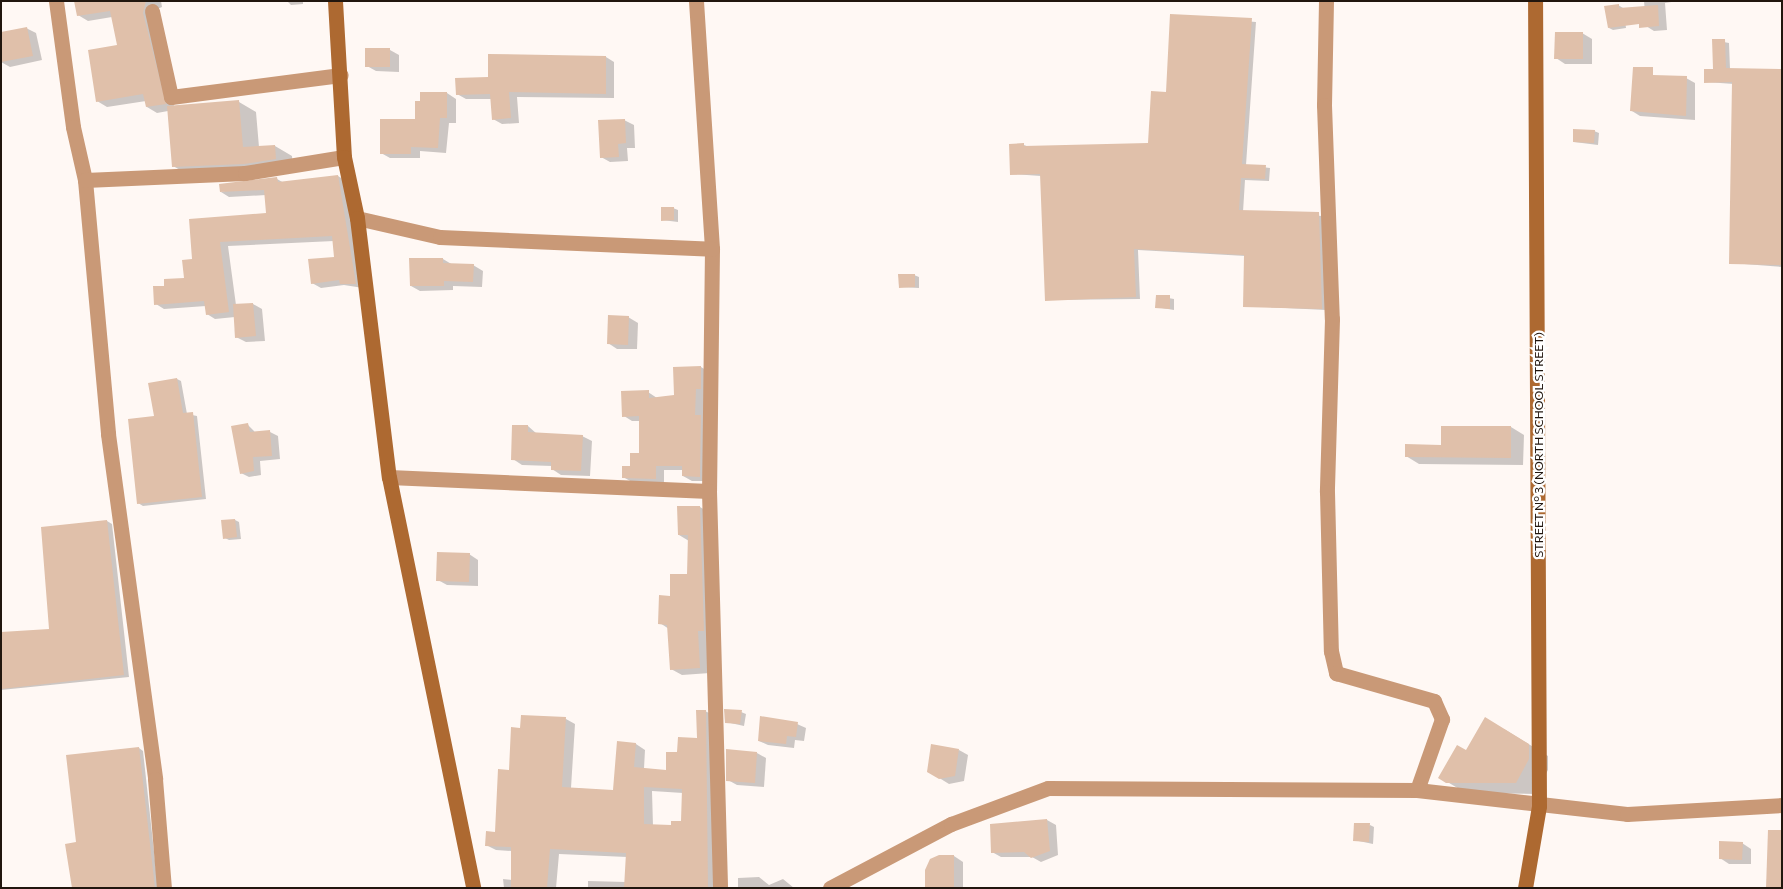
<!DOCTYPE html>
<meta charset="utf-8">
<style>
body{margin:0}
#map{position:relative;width:1783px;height:889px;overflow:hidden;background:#fff8f4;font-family:Commissioner,sans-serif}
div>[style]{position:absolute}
.shadow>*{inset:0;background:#0003}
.building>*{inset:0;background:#e0c0aa}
.street>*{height:15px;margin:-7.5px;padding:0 7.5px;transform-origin:7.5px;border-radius:7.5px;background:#c99977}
.secondary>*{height:15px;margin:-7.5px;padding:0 7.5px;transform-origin:7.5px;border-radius:7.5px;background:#ad6931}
span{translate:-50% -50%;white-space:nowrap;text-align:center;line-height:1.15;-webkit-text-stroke:4.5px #fff;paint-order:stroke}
.street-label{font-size:12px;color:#21160e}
.frame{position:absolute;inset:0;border:2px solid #21160e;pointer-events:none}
</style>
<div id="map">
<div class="shadow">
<div style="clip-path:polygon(76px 1px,161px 1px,162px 7px,155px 10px,153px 19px,174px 106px,239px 102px,256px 112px,259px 147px,275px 146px,292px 156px,293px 168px,191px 176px,173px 166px,168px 111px,157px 113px,147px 107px,146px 101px,107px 107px,97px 101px,118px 46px,112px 17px,88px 21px,78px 15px)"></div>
<div style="clip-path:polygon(287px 1px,303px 1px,303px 4px,291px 5px)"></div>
<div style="clip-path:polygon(1644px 1px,1678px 1px,1665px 3px,1667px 30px,1654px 31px,1646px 26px)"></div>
<div style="clip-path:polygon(1618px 5px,1623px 8px,1626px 28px,1613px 30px,1609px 28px)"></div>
<div style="clip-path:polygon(1171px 15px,1256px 22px,1246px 165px,1270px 168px,1269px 181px,1245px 180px,1243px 212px,1323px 216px,1326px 310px,1245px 306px,1246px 256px,1138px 250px,1140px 299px,1046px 300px,1041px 176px,1011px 174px,1024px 145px,1029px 147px,1149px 144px,1167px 93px)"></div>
<div style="clip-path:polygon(26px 28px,36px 33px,42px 60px,10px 67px,1px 62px,1px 34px)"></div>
<div style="clip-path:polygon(1582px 33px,1592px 39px,1592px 64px,1565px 64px,1556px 58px)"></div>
<div style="clip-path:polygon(1713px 40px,1729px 43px,1730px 69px,1782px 70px,1782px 267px,1731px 263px,1734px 84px,1706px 82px,1714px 70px)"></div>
<div style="clip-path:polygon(390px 50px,399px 55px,399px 72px,376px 71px,367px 66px)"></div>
<div style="clip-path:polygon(606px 57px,614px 62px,614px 98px,517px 97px,519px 123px,502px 124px,493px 119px,491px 99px,466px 99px,457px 94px,489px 78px)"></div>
<div style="clip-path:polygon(1686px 78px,1695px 83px,1695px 120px,1640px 116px,1632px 111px)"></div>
<div style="clip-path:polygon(447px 93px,456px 99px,456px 123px,449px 123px,446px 153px,420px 151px,420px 158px,390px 158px,381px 153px)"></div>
<div style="clip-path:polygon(624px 120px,634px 125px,635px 148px,627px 148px,628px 161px,610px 162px,601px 157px)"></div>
<div style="clip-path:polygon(1594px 131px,1599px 133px,1598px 145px,1574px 142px)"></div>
<div style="clip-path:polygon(338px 176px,346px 181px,363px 288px,344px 285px,321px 288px,312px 283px,335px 258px,334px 241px,228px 246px,236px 305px,253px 304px,262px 309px,265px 341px,246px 342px,236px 337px,235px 317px,215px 319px,207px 314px,206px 306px,164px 309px,156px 304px,166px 287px,186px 279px,193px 260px,190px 220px,267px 214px,266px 195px,229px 197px,221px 192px,277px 179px,284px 183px)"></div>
<div style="clip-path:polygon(673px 208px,678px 210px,678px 222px,662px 220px)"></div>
<div style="clip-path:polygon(443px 259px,453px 265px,473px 265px,483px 271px,482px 287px,453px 286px,453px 290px,420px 291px,411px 286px)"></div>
<div style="clip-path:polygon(914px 275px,919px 277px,919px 288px,900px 287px)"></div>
<div style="clip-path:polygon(1157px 296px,1174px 299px,1174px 310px,1156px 307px)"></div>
<div style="clip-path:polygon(628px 317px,638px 323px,637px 349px,617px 349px,608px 343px)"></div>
<div style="clip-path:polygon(701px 367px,709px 372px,708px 481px,692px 481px,683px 476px,683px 470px,664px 470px,664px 484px,632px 482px,623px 477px,641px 454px,640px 421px,632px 421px,624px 416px,648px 392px,657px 398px,676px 397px)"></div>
<div style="clip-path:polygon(177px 379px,181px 381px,187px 414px,197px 416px,206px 499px,143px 506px,138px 503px,156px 417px)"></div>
<div style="clip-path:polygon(247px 424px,256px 433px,270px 432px,278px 436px,280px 459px,260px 461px,261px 475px,249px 477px,241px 473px)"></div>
<div style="clip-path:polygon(514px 426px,528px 426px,537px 434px,582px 436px,592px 441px,590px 476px,561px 475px,552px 469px,552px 466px,522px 465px,513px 459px)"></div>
<div style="clip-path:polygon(1511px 427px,1524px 435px,1523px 465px,1419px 464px,1406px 456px)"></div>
<div style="clip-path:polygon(700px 507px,710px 513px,710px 673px,682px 675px,671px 669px,669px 629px,660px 623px,671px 597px,688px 576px,689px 541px,679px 535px)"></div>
<div style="clip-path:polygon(235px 520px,239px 522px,241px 539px,229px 540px,225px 538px)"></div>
<div style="clip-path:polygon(107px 521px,112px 524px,129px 677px,1px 690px,1px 633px,51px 630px,42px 528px)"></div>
<div style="clip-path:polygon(469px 554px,478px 560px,478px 586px,447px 585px,438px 580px)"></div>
<div style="clip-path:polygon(evenodd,705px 711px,715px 716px,717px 888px,588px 888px,588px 881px,626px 882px,627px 857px,559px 854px,556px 888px,504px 888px,503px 879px,512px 880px,512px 851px,496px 850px,486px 845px,496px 833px,521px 729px,566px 719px,575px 724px,571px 788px,614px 791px,618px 743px,636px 744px,645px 750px,644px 769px,667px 771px,678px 753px,698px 739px,705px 711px,652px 791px,683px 793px,682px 823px,672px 827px,653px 826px,652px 791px)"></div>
<div style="clip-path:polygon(741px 712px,746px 714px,744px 726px,726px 722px)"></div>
<div style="clip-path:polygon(797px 724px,806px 728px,804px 741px,795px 740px,794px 748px,768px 745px,759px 741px)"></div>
<div style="clip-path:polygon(1504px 729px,1548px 756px,1548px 770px,1535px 794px,1466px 793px,1439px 777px,1467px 752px)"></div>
<div style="clip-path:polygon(139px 748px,143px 751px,158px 888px,73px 888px,77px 843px)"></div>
<div style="clip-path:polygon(959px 750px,968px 755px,964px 781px,949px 784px,928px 771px)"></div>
<div style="clip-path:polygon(757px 753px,766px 758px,764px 787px,737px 785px,728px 780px)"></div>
<div style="clip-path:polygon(1047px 820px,1056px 825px,1058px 855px,1041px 862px,1032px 857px,1001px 857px,992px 852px)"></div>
<div style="clip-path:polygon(1370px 825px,1374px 827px,1373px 844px,1354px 840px)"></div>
<div style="clip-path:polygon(1782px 832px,1782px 888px,1768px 888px)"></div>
<div style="clip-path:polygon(1742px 843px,1751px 849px,1751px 864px,1729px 864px,1720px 858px)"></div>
<div style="clip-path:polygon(954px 856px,963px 862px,963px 888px,926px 888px)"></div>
<div style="clip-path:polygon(759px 877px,769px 885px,783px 879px,794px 888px,738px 888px,738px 878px)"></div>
</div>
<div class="building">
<div style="clip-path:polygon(74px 1px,146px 1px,143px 13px,166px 104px,146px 107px,143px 94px,96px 102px,88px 50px,117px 45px,110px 11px,77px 16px)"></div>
<div style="clip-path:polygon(1619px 4px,1619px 8px,1658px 5px,1659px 26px,1639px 28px,1639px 24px,1608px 28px,1604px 6px)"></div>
<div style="clip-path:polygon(1170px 14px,1252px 18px,1242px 164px,1266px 165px,1265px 179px,1241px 178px,1239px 210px,1319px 212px,1322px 309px,1243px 307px,1244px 255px,1134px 249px,1136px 297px,1045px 301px,1040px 174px,1010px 175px,1009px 144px,1024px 143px,1024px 146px,1148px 143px,1151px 91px,1166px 92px)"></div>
<div style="clip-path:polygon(27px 27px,33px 56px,1px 62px,1px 32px)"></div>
<div style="clip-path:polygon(1555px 32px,1583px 32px,1583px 59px,1554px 59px)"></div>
<div style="clip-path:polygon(1712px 39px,1725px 39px,1726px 68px,1782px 69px,1782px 265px,1729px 264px,1732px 82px,1704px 83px,1704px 69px,1713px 69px)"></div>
<div style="clip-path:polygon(365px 48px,390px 48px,390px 67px,365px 67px)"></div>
<div style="clip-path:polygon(488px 54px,606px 56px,606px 94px,509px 92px,511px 118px,492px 120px,490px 94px,456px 95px,455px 78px,488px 77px)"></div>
<div style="clip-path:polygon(1633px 67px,1653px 67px,1653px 75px,1687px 76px,1686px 116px,1630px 111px)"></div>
<div style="clip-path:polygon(420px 92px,447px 92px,447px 118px,440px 118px,438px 148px,411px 147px,411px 154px,380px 154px,380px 119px,415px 119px,415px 101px,420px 101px)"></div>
<div style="clip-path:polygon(239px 100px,243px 147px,275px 145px,276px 159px,244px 164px,172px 167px,167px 106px)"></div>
<div style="clip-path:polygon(625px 119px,626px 143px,618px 144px,619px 157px,600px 158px,598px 120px)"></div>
<div style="clip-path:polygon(1573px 129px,1595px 130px,1594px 143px,1573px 142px)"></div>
<div style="clip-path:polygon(338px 175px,356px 284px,340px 284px,339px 280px,311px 284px,308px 259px,334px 257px,332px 236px,220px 242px,229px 312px,206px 315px,204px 301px,154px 305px,153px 286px,164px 286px,164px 279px,184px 278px,182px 260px,192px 259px,189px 219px,266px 213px,264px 190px,220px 192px,219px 184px,277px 177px,278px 182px)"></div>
<div style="clip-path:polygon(661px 207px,674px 207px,674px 220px,661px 221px)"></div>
<div style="clip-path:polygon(409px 258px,443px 258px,443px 263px,474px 264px,473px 282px,444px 281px,444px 286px,410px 286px)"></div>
<div style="clip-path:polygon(898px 274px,915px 274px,915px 287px,899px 288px)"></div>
<div style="clip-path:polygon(1156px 295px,1170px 295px,1170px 309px,1155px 308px)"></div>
<div style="clip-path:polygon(253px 303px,256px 336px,235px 338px,233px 304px)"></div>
<div style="clip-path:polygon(608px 315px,629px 316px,628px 345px,607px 344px)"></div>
<div style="clip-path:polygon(701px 366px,701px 389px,696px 389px,695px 415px,701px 415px,700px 477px,682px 476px,682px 466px,656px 466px,656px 479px,622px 478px,622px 466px,630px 466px,630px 453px,639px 453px,639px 416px,622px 417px,621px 391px,649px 390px,649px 398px,674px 395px,673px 367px)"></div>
<div style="clip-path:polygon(177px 378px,183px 413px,193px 412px,202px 497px,137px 504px,128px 419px,154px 416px,148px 383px)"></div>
<div style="clip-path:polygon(248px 423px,250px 432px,270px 430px,272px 456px,253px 457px,254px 471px,240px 474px,231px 426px)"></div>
<div style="clip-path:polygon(512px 425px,528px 425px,528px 432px,583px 435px,581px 471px,551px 470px,551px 462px,511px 460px)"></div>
<div style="clip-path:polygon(1441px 426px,1511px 426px,1511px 458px,1405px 457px,1405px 444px,1441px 445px)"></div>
<div style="clip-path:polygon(677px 506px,700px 506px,704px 631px,698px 631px,700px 668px,670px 670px,667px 625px,658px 624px,659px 595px,670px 596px,670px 574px,687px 574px,688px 535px,678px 535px)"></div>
<div style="clip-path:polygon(235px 519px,237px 537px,223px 539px,221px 520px)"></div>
<div style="clip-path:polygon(107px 520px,124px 675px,1px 689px,1px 632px,49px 629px,41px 527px)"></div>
<div style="clip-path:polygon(437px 552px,470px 553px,469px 582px,436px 581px)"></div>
<div style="clip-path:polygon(724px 709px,742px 710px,740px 724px,725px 723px)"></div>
<div style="clip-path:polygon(evenodd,696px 710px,706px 710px,708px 888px,624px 888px,626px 853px,550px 849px,547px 888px,511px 888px,511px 847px,485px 846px,486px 831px,495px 832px,498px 769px,509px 770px,511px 727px,520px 728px,521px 715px,566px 717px,562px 787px,613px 790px,617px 741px,636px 743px,634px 767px,666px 770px,666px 752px,677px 752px,678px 737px,697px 738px,696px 710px,644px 787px,682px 789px,681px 821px,671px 821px,671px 825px,644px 824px,644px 787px)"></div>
<div style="clip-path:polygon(760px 716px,798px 722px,796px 737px,787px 736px,786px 744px,758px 741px)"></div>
<div style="clip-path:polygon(1485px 717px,1529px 744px,1529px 759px,1516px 783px,1446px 783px,1438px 778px,1457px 745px,1466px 750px)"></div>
<div style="clip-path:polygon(931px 744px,959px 749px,955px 776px,939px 779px,927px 772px)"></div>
<div style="clip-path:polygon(139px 747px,155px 888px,72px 888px,65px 844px,76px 842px,66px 755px)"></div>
<div style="clip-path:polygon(726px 749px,757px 752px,755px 783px,726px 781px)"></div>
<div style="clip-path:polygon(1047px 819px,1050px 851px,1031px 858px,1024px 852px,991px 853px,990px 824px)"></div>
<div style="clip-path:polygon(1354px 823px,1370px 823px,1369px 842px,1353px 841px)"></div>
<div style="clip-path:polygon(1768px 830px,1782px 830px,1781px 888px,1766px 888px)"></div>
<div style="clip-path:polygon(1719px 841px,1743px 842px,1742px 860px,1719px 859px)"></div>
<div style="clip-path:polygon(939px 855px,954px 855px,954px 888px,925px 888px,925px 870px,930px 859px)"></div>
</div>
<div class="street">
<div style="left:56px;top:1px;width:127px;rotate:82.3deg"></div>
<div style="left:73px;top:127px;width:54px;rotate:77.2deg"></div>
<div style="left:85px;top:180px;width:255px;rotate:84.8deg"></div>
<div style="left:108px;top:434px;width:348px;rotate:82.2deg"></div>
<div style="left:155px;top:779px;width:109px;rotate:85.3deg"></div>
<div style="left:696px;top:1px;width:249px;rotate:86.3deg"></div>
<div style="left:712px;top:249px;width:242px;rotate:90.7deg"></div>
<div style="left:709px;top:491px;width:397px;rotate:88.4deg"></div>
<div style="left:1326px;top:1px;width:104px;rotate:91.1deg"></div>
<div style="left:1324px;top:105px;width:214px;rotate:87.9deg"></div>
<div style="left:1332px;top:319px;width:173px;rotate:91.7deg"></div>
<div style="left:1327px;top:492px;width:159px;rotate:88.6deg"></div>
<div style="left:1331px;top:651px;width:23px;rotate:77deg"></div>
<div style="left:1336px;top:673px;width:102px;rotate:15.9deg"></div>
<div style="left:1434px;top:701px;width:20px;rotate:66deg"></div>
<div style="left:1442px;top:719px;width:75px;rotate:109.4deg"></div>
<div style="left:152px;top:11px;width:88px;rotate:77.5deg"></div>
<div style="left:171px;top:97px;width:171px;rotate:-7.4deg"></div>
<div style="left:85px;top:180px;width:160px;rotate:-2.5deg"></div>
<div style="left:245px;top:173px;width:100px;rotate:-9.2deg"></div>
<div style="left:357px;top:218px;width:85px;rotate:12.9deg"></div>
<div style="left:440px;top:237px;width:272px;rotate:2.5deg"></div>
<div style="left:389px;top:477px;width:320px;rotate:2.5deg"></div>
<div style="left:830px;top:888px;width:137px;rotate:-27.9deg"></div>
<div style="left:951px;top:824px;width:103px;rotate:-20.4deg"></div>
<div style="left:1048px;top:788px;width:369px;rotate:0.3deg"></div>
<div style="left:1417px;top:790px;width:211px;rotate:6.5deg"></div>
<div style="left:1627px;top:814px;width:155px;rotate:-3.3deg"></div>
</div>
<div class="secondary">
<div style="left:335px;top:1px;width:156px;rotate:86.7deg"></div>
<div style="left:344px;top:157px;width:62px;rotate:78deg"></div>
<div style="left:357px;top:218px;width:261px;rotate:83deg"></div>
<div style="left:389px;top:477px;width:419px;rotate:78.4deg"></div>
<div style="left:1525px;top:888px;width:83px;rotate:-80.3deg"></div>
<div style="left:1539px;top:806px;width:805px;rotate:-90.28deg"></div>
</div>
<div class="street-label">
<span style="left:1539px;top:445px;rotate:-90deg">STREET N° 3 (NORTH SCHOOL STREET)</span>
</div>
<div class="frame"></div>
</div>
